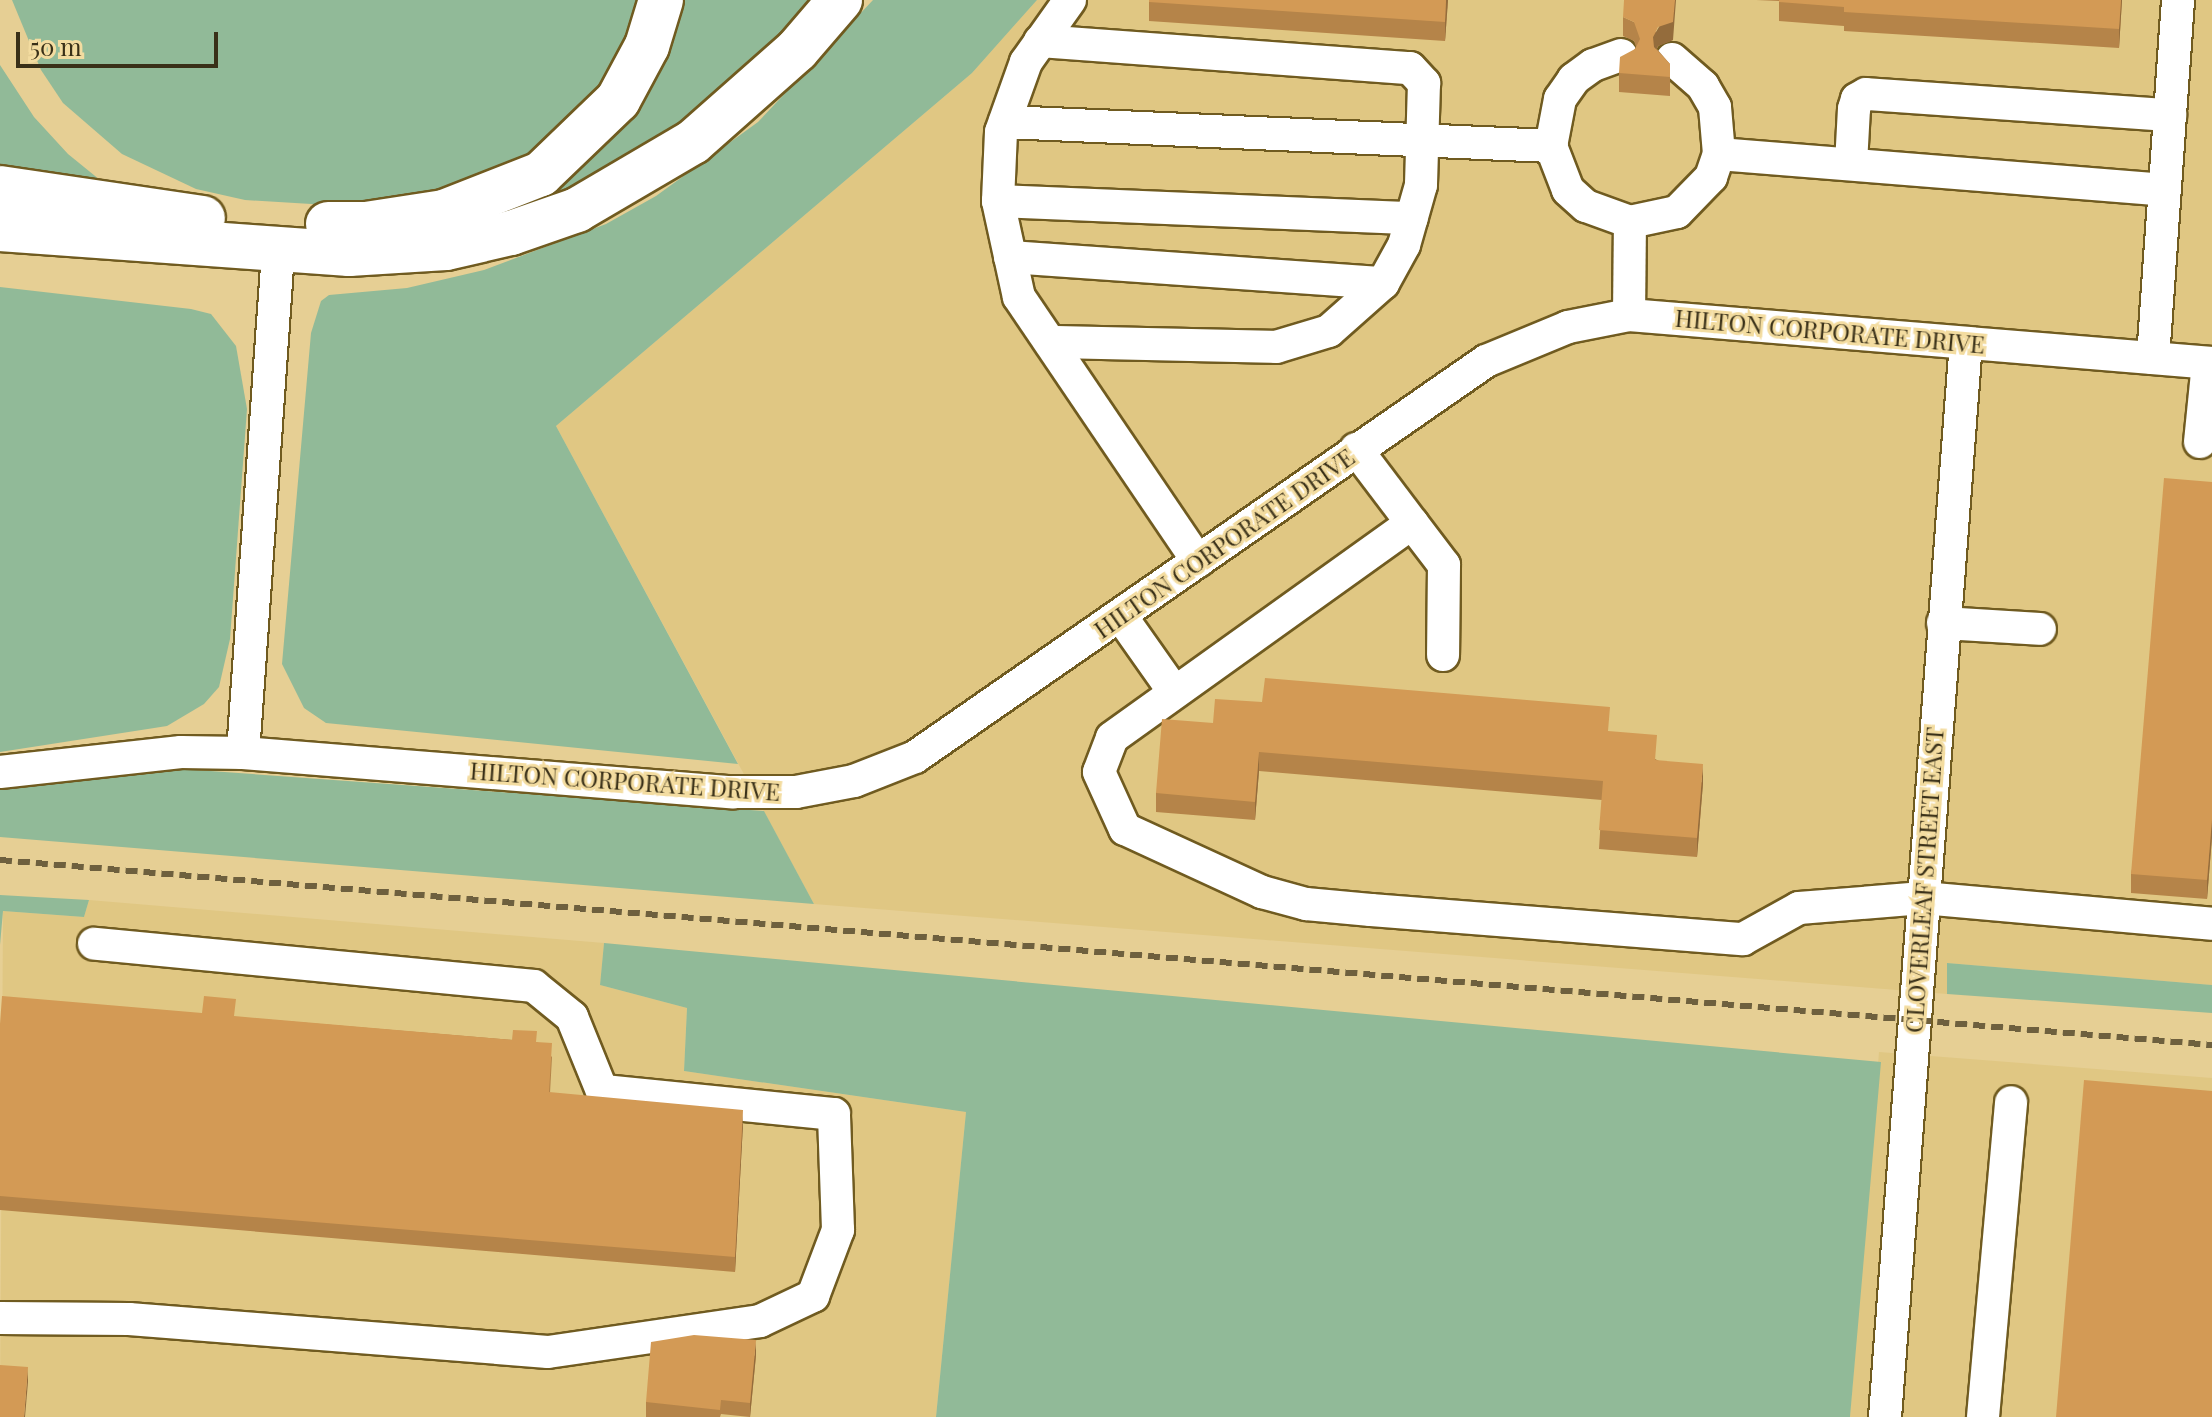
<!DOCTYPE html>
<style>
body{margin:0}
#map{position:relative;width:2212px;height:1417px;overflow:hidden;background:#e6cf94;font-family:"Playfair Display",serif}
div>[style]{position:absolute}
.built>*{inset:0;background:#e0c783}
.green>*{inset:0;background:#91ba98}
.roads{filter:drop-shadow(2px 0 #705b20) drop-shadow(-2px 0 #705b20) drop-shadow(0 2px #705b20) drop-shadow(0 -2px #705b20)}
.minor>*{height:32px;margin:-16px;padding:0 16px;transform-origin:16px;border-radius:16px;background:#fff}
.highway>*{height:44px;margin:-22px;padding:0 22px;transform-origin:22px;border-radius:22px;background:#fff}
.rail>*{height:6px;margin-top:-3px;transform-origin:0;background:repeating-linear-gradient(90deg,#6e603e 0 12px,transparent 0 18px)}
.wall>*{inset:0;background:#b58449}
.shaded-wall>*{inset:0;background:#946c3c}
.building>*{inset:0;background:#d39a55}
span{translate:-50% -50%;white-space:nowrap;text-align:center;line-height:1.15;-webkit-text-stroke:6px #f3dca0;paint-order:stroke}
.street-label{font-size:24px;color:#393018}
.scale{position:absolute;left:16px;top:32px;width:202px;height:36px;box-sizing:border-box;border:4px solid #393018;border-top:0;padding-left:10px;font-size:24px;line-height:28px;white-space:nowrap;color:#393018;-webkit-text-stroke:6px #f3dca0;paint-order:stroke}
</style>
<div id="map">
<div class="built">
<div style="clip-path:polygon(1037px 0,2212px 0,2212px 985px,1947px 963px,1947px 994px,814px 904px,556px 426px,972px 73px)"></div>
<div style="clip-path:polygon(89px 900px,604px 943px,600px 985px,687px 1008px,684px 1071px,966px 1112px,936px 1417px,0 1417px,3px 911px,84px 917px)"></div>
<div style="clip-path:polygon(1879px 1052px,2212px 1078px,2212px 1417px,1850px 1417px)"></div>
</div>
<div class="green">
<div style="clip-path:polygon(12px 0,641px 0,609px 79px,554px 138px,500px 172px,457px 189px,344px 206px,245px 200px,196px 189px,122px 154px,63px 103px,41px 70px)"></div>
<div style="clip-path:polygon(674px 0,826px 0,709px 111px,557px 198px,461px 226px,512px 201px)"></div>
<div style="clip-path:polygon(873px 0,1037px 0,972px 73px,556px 426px,738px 764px,326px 723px,304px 708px,282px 664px,311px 333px,321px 301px,329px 295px,407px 288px,484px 270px,606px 224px,656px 196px,758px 122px)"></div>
<div style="clip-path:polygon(0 65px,34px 117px,68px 154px,100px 180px,154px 208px,0 209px)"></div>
<div style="clip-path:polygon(0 287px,191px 309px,211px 314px,236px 346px,247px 409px,230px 639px,219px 687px,204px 704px,167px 726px,0 752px)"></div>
<div style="clip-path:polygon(154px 767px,764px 811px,814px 904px,0 837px,0 790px,120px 768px)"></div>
<div style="clip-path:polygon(0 895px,89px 900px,84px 917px,3px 911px,0 945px)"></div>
<div style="clip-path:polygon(604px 943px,1881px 1062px,1850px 1417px,936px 1417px,966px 1112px,684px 1071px,687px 1008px,600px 985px)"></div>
<div style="clip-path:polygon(1947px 963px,2212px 985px,2212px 1013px,1947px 994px)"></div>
</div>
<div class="roads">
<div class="minor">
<div style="left:1070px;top:0;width:76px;rotate:125.4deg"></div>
<div style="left:1026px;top:62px;width:74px;rotate:109.7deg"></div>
<div style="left:1001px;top:132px;width:69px;rotate:92.5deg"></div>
<div style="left:998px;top:201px;width:98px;rotate:77.7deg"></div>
<div style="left:1019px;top:297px;width:319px;rotate:55.9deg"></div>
<div style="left:1040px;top:41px;width:371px;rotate:4.2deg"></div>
<div style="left:1410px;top:68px;width:21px;rotate:47deg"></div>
<div style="left:1424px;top:83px;width:102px;rotate:91.7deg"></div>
<div style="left:1421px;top:185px;width:62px;rotate:105.8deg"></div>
<div style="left:1404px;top:245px;width:43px;rotate:118.9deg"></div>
<div style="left:1383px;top:283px;width:72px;rotate:138.4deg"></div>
<div style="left:1329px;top:331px;width:55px;rotate:163.2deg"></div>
<div style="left:1276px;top:347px;width:226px;rotate:-178.7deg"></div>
<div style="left:1621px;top:55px;width:30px;rotate:160deg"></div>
<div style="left:1593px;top:65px;width:24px;rotate:144deg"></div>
<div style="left:1574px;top:79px;width:24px;rotate:125deg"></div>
<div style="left:1560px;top:99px;width:48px;rotate:100.8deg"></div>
<div style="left:1551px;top:146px;width:47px;rotate:68.9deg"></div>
<div style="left:1568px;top:190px;width:24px;rotate:42deg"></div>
<div style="left:1586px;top:206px;width:47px;rotate:20deg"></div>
<div style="left:1630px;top:222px;width:48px;rotate:-12deg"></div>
<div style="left:1677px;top:212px;width:49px;rotate:-45.8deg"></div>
<div style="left:1711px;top:177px;width:24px;rotate:-71deg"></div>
<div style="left:1719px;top:154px;width:47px;rotate:-94.9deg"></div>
<div style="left:1715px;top:107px;width:24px;rotate:-120deg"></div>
<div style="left:1703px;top:86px;width:41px;rotate:-138.9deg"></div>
<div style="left:1005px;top:122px;width:547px;rotate:2.52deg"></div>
<div style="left:1719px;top:154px;width:447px;rotate:4.6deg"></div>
<div style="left:1851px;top:164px;width:55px;rotate:-86.9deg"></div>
<div style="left:1854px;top:109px;width:10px;rotate:-73deg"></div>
<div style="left:1857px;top:99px;width:10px;rotate:-29deg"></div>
<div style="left:1866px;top:94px;width:305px;rotate:4deg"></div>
<div style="left:998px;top:201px;width:414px;rotate:2.4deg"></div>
<div style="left:1010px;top:257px;width:374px;rotate:4deg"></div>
<div style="left:1629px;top:315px;width:93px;rotate:-89.4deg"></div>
<div style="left:2153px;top:358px;width:359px;rotate:-86deg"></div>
<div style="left:2200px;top:442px;width:79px;rotate:-84.2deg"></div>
<div style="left:1356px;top:449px;width:93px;rotate:52.9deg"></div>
<div style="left:1412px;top:523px;width:369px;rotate:144.4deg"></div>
<div style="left:1112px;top:738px;width:36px;rotate:111deg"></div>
<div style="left:1099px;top:772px;width:63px;rotate:65.5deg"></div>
<div style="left:1125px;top:829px;width:151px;rotate:24.7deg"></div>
<div style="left:1262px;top:892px;width:46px;rotate:15.3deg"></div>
<div style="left:1306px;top:904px;width:65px;rotate:5.3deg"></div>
<div style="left:1371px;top:910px;width:373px;rotate:4.5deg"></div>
<div style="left:1743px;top:939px;width:64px;rotate:-29deg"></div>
<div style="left:1799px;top:908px;width:124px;rotate:-4.6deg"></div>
<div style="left:1923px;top:898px;width:290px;rotate:5.1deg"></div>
<div style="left:1412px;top:523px;width:53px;rotate:52.7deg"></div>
<div style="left:1444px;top:565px;width:90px;rotate:90.6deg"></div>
<div style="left:1120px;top:615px;width:92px;rotate:54.8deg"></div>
<div style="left:1943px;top:623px;width:97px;rotate:3.5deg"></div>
<div style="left:243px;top:753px;width:502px;rotate:-86deg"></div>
<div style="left:0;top:772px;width:182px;rotate:-6.3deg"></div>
<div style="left:181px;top:752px;width:62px;rotate:0.9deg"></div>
<div style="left:243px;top:753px;width:492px;rotate:4.6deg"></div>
<div style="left:733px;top:792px;width:63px"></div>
<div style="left:796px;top:792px;width:59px;rotate:-10.7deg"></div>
<div style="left:854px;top:781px;width:66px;rotate:-21.5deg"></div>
<div style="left:915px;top:757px;width:695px;rotate:-34.74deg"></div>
<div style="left:1486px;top:361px;width:89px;rotate:-22.5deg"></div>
<div style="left:1568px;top:327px;width:62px;rotate:-11.1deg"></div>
<div style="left:1629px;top:315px;width:585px;rotate:4.71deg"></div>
<div style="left:0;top:1318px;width:129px;rotate:0.4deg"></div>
<div style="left:129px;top:1319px;width:420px;rotate:4.5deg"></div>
<div style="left:548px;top:1352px;width:214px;rotate:-8.3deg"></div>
<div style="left:760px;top:1321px;width:59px;rotate:-25.3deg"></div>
<div style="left:813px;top:1296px;width:71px;rotate:-69.3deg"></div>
<div style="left:838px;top:1230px;width:116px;rotate:-92deg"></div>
<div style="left:834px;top:1114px;width:233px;rotate:-174.3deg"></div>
<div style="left:602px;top:1091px;width:80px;rotate:-112.1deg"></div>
<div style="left:572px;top:1017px;width:49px;rotate:-140.8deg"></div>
<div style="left:534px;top:986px;width:442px;rotate:-174.5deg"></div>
<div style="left:1885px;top:1417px;width:1077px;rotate:-85.69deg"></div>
<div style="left:1983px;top:1417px;width:316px;rotate:-84.9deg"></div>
</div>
<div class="highway">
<div style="left:0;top:188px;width:205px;rotate:8.4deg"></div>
<div style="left:328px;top:224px;width:38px"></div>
<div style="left:366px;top:224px;width:79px;rotate:-8.7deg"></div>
<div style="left:444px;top:212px;width:104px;rotate:-21.4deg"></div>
<div style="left:541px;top:174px;width:107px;rotate:-43.9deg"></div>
<div style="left:618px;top:100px;width:61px;rotate:-61.8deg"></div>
<div style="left:647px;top:46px;width:48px;rotate:-73.1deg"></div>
<div style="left:0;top:229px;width:350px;rotate:4.1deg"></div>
<div style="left:349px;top:254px;width:97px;rotate:-3.5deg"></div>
<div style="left:446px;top:248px;width:67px;rotate:-13deg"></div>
<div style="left:511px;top:233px;width:70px;rotate:-19.2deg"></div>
<div style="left:577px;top:210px;width:134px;rotate:-30.4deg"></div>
<div style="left:693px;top:142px;width:139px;rotate:-41.5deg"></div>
<div style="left:797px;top:50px;width:66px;rotate:-49.3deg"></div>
</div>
</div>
<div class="rail">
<div style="left:0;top:860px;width:2220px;rotate:4.78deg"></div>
</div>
<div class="wall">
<div style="clip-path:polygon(1149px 0,1448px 0,1445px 41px,1149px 21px)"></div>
<div style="clip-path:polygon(1756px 0,2122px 0,2119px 48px,1844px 31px,1844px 26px,1779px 21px,1779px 1px)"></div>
<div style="clip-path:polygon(1623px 17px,1673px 40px,1658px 46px,1657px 49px,1670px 64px,1670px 96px,1619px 92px,1619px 73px,1636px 47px,1634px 41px,1623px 36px)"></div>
<div style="clip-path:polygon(2212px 482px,2212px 837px,2207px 899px,2131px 893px,2131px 874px)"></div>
<div style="clip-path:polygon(1213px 723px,1610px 732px,1657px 760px,1703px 783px,1697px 857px,1599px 849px,1602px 800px,1259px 771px,1255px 820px,1156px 812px,1156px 793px)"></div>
<div style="clip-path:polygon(235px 1017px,537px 1042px,552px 1057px,550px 1093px,743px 1124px,735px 1272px,0 1210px,0 1024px)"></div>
<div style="clip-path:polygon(756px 1355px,750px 1417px,721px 1414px,720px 1417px,646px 1417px,646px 1402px)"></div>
</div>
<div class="shaded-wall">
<div style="clip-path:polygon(1446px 0,1448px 0,1445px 41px,1445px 22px)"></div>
<div style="clip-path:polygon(1675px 0,1676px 0,1673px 40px,1658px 46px,1653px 56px,1653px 37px)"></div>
<div style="clip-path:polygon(2121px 0,2122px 0,2119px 48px,2119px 29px)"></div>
<div style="clip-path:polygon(1259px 752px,1259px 771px,1255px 820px,1255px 802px)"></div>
<div style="clip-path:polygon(1703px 764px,1703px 783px,1697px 857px,1697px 838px)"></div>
<div style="clip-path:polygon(2212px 819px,2212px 837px,2207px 899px,2207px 880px)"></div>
<div style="clip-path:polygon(743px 1110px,743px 1124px,735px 1272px,735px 1257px)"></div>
<div style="clip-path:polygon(756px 1340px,756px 1355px,750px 1417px,750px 1403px)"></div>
<div style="clip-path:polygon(28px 1367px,28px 1382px,25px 1417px,24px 1417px)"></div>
</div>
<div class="building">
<div style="clip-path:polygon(1149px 0,1446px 0,1445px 22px,1149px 2px)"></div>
<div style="clip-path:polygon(1624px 0,1675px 0,1673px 22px,1658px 27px,1653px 37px,1654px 47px,1670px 64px,1670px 77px,1619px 73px,1620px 57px,1635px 49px,1640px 39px,1634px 22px,1623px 17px)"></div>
<div style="clip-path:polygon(1779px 0,2121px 0,2119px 29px,1844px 12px,1844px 7px,1779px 2px)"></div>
<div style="clip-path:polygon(2164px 478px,2212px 482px,2212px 819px,2207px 880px,2131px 874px)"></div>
<div style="clip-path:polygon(1265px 678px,1610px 707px,1608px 731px,1657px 735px,1655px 760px,1703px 764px,1697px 838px,1599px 830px,1603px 781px,1259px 752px,1255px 802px,1156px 793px,1162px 719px,1213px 723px,1215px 699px,1262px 702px)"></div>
<div style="clip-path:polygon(2px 996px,202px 1013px,204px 996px,236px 999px,234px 1016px,512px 1040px,513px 1030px,537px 1031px,536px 1042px,552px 1043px,549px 1092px,743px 1110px,735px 1257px,0 1196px,0 1024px)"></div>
<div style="clip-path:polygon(2084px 1080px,2212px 1091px,2212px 1417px,2056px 1417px)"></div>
<div style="clip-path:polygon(694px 1335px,756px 1340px,750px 1403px,721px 1400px,720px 1410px,646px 1402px,651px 1342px)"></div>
<div style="clip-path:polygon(0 1365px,28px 1367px,24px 1417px,0 1417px)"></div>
</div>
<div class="street-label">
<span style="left:1830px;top:331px;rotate:5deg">HILTON CORPORATE DRIVE</span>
<span style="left:1224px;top:543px;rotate:-35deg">HILTON CORPORATE DRIVE</span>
<span style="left:625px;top:781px;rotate:4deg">HILTON CORPORATE DRIVE</span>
<span style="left:1924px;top:880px;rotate:-86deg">CLOVERLEAF STREET EAST</span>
</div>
<div class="scale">50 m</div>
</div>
